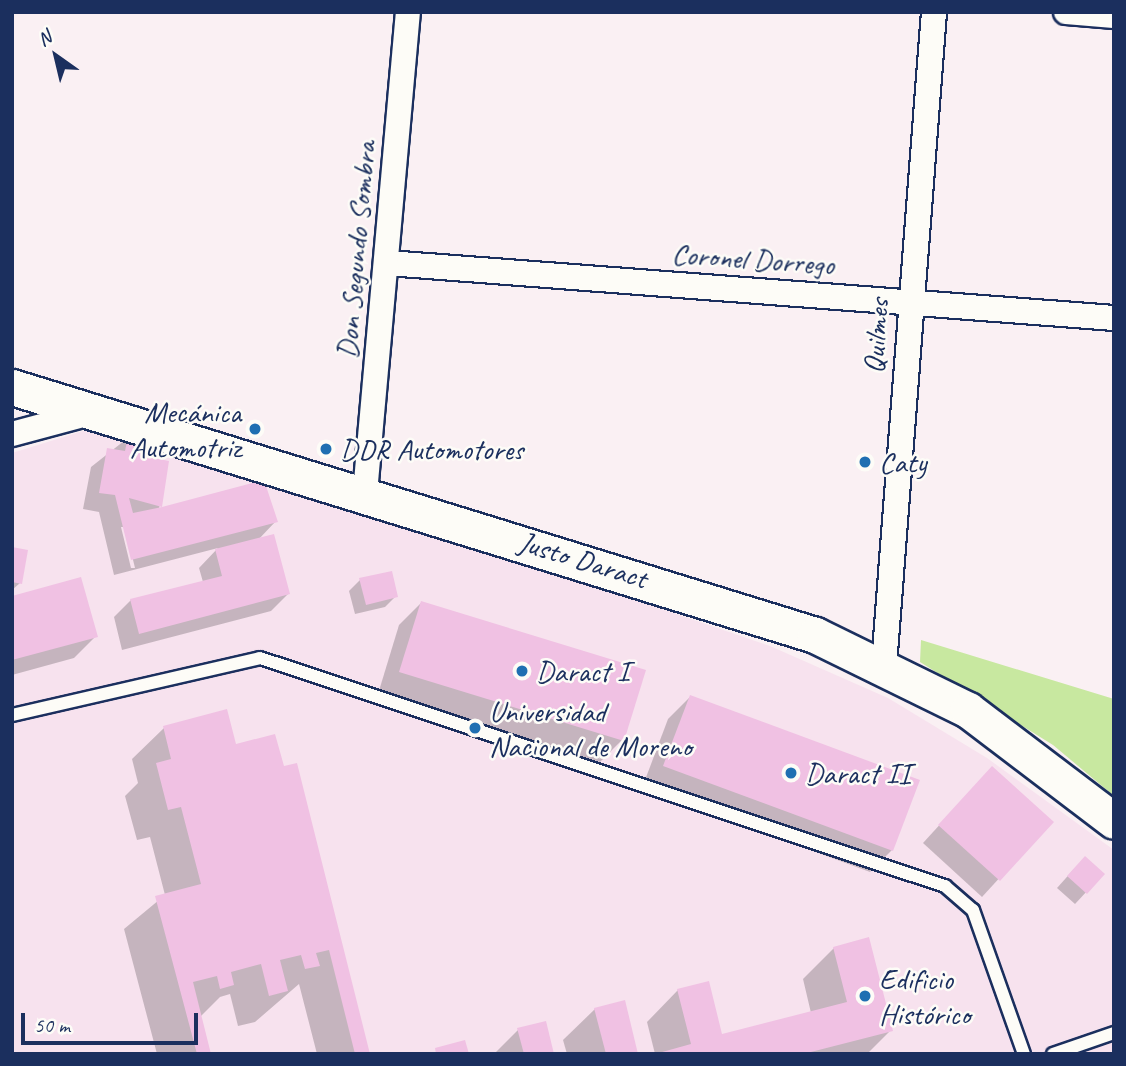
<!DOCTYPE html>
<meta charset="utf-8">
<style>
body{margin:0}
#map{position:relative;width:1126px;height:1066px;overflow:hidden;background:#faf0f3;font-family:Caveat,sans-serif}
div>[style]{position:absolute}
.built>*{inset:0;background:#f7e2ee}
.green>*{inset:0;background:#c8e8a0}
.shadow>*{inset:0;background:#0003}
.building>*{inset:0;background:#f0c1e3}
.roads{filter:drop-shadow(2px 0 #1b2f5e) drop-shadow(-2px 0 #1b2f5e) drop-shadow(0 2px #1b2f5e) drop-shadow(0 -2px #1b2f5e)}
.lane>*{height:12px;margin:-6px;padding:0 6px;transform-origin:6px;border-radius:6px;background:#fdfcf7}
.street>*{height:24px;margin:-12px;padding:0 12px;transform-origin:12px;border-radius:12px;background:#fdfcf7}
.secondary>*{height:35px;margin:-17.5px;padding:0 17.5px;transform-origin:17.5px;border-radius:17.5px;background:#fdfcf7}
.dots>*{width:19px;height:19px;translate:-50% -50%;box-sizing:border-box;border:4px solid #fdfcf7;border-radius:50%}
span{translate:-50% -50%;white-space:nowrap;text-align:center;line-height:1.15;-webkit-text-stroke:5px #fdfcf7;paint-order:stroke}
.street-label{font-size:30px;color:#1b2f5e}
.poi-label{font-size:30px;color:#1b2f5e}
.right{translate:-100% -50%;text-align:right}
.left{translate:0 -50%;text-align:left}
.frame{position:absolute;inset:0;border:14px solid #1b2f5e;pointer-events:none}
.north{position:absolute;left:21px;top:21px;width:70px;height:70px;-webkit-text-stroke:5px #fdfcf7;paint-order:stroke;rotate:326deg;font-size:19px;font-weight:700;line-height:28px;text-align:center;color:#1b2f5e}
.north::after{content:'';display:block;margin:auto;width:24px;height:32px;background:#1b2f5e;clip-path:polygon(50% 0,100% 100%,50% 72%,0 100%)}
.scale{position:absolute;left:21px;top:1013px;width:177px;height:32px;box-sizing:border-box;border:4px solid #1b2f5e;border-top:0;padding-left:9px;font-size:21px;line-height:24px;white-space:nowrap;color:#1b2f5e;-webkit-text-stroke:5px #fdfcf7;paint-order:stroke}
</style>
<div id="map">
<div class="built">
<div style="clip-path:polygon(133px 428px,770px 646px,888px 698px,987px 758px,1114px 850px,1114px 1054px,12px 1054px,12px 453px,83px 431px)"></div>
</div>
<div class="green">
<div style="clip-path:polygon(921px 640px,1114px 699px,1114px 796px,1053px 745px,920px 662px)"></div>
</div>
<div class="shadow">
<div style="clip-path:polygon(evenodd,129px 437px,147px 458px,167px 462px,159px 509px,276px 521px,258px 540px,288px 594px,271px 611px,122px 650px,114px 617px,131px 600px,203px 582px,199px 568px,218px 548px,114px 575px,99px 512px,83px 509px,91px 467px,129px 437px,121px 527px,125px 527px,135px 568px,131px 568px,121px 527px)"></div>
<div style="clip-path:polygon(12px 549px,20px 583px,12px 590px)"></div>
<div style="clip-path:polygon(360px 580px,396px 596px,385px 607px,355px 614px,349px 591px)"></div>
<div style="clip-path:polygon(12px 598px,96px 636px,74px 658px,12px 675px)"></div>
<div style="clip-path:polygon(421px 603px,622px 740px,600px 762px,378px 694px,399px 625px)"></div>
<div style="clip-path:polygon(690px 697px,892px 850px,870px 872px,642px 788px,668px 719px)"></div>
<div style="clip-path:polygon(164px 728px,234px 746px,274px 736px,368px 1054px,317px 1054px,299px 984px,255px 1022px,238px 1026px,230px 994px,220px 997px,200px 1017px,209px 1054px,157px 1054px,124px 929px,165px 895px,150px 837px,137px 840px,125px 796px,138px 783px,132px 759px)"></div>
<div style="clip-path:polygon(976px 785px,1051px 822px,982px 897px,923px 843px)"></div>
<div style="clip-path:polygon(1074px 869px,1103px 874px,1075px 904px,1057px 888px)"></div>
<div style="clip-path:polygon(834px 948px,891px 1030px,867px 1054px,655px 1054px,647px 1022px,678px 990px,721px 1037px,811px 1013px,803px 979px)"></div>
<div style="clip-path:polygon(595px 1009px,636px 1054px,567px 1054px,563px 1040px)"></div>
<div style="clip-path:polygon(518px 1030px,552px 1054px,494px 1054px)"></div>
</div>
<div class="building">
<div style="clip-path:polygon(evenodd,128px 436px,152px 440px,149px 457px,169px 461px,162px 507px,264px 480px,278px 522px,131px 560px,115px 495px,99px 493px,107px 448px,125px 451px,128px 436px,129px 498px,162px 507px,133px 513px,129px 498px)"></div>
<div style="clip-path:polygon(274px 534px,290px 594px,139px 634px,130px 599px,222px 576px,215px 549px)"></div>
<div style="clip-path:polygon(12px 547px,28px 550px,22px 584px,12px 582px)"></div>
<div style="clip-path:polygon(392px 571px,398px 597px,366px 605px,359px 578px)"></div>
<div style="clip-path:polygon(81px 577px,98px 637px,12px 660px,12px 596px)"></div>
<div style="clip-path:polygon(421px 601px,646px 670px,624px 741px,399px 672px)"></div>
<div style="clip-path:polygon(690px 695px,920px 780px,893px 851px,663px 766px)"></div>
<div style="clip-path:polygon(227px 709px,236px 744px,275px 734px,284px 766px,297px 763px,370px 1054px,355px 1054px,329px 950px,316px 953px,320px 966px,305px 969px,301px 955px,280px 960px,288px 991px,269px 996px,261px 964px,231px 972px,234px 985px,220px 989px,217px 976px,193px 982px,211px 1054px,197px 1054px,155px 896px,201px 884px,181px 807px,168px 810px,156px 763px,171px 759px,163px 726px)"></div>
<div style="clip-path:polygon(992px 766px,1054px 822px,1000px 881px,938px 825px)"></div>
<div style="clip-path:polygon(1085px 856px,1105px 874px,1087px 894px,1067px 876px)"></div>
<div style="clip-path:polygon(869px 937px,893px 1031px,803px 1054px,655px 1054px,691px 1044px,677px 989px,709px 981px,722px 1034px,847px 1002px,833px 947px)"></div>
<div style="clip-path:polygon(625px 1000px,638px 1054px,606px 1054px,594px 1008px)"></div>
<div style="clip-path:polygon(546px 1021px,554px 1054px,524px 1054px,517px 1028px)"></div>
<div style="clip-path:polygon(465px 1040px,469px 1054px,436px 1054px,435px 1048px)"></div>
</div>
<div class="roads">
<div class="lane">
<div style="left:12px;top:715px;width:254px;rotate:-12.9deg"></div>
<div style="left:260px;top:658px;width:722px;rotate:18.41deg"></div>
<div style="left:945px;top:886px;width:37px;rotate:41deg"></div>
<div style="left:973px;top:910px;width:153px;rotate:70.5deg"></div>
<div style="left:1053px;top:1054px;width:65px;rotate:-19deg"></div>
</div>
<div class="street">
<div style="left:1066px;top:12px;width:48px;rotate:4.8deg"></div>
<div style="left:388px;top:263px;width:728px;rotate:4.33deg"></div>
<div style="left:12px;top:434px;width:85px;rotate:-15deg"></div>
<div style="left:365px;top:493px;width:483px;rotate:-84.9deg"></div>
<div style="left:884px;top:665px;width:655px;rotate:-85.62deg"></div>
</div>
<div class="secondary">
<div style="left:12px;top:387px;width:840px;rotate:17.16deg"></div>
<div style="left:815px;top:635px;width:170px;rotate:26.1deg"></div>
<div style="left:968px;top:710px;width:183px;rotate:37.2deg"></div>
</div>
</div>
<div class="dots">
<div style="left:255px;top:429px;background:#1f6fb2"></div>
<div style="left:326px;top:449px;background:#1f6fb2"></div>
<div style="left:865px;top:462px;background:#1f6fb2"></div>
<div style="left:522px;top:671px;background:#1f6fb2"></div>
<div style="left:475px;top:728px;background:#1f6fb2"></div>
<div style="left:791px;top:773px;background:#1f6fb2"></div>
<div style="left:865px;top:996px;background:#1f6fb2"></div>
</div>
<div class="street-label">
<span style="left:356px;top:250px;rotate:-85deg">Don Segundo Sombra</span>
<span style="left:753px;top:259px;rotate:4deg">Coronel Dorrego</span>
<span style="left:876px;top:336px;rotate:-86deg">Quilmes</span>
<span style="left:583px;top:560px;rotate:17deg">Justo Daract</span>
</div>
<div class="poi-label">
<span class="right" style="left:241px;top:429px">Mecánica<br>Automotriz</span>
<span class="left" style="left:340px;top:449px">DDR Automotores</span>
<span class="left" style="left:879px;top:462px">Caty</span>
<span class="left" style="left:536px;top:671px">Daract I</span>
<span class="left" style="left:489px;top:728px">Universidad<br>Nacional de Moreno</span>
<span class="left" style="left:805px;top:773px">Daract II</span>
<span class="left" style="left:879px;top:996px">Edificio<br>Histórico</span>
</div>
<div class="frame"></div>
<div class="north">N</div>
<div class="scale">50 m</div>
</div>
